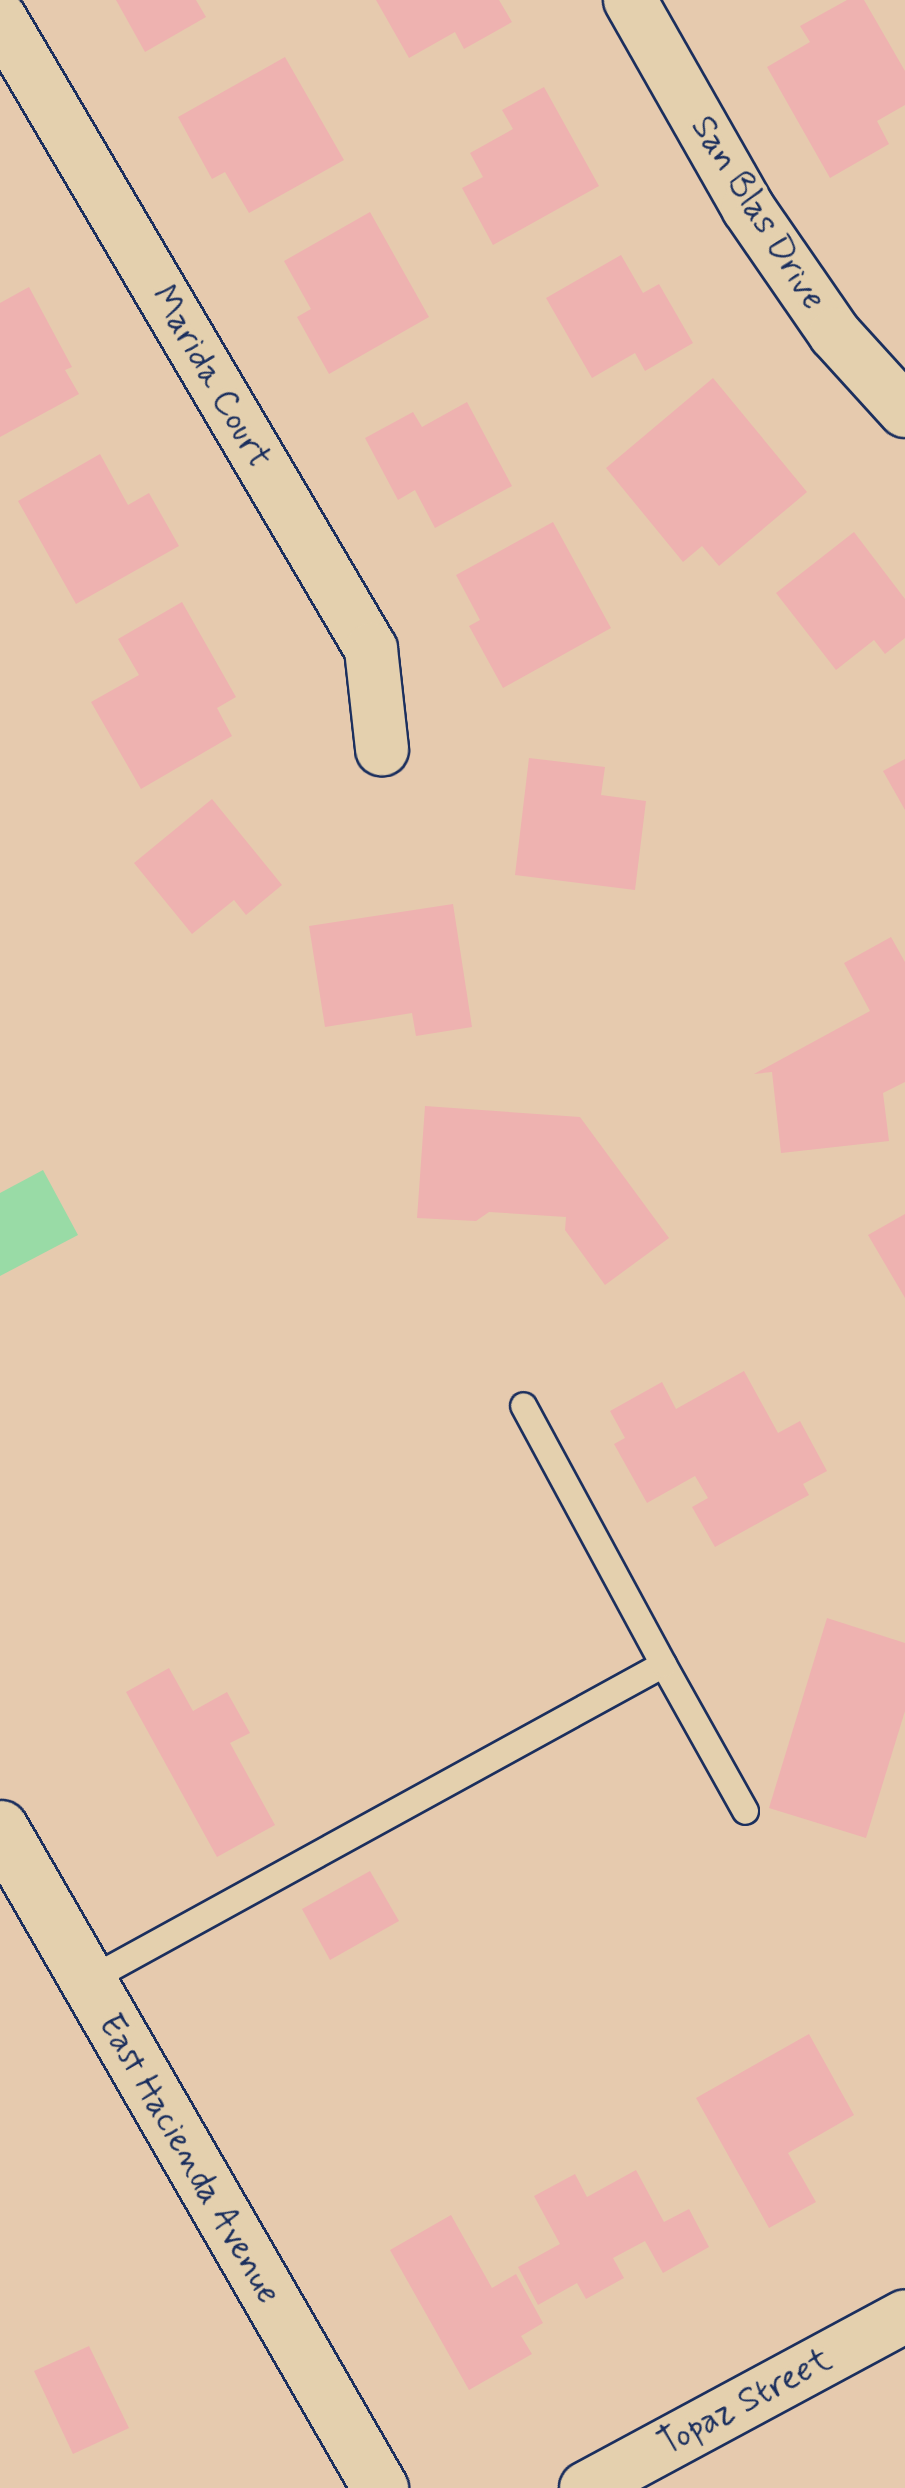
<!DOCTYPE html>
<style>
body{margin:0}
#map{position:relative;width:905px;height:2488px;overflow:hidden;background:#e6caae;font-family:Mynerve,sans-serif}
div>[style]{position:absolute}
.green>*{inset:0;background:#99dba6}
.building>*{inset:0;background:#eeb2b0}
.roads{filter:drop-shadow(2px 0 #1b2f5e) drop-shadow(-2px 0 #1b2f5e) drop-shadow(0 2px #1b2f5e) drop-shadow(0 -2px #1b2f5e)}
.service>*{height:25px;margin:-12.5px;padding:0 12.5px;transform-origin:12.5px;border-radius:12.5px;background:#e4d0ae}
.minor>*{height:52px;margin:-26px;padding:0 26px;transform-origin:26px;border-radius:26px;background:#e4d0ae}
.secondary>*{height:55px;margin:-27.5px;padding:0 27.5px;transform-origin:27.5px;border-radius:27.5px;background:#e4d0ae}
span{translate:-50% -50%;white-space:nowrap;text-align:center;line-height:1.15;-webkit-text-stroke:8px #e4d0ae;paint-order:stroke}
.street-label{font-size:35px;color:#1b2f5e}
</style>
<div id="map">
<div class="green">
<div style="clip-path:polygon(43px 1170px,78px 1235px,0 1276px,0 1193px)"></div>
</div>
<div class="building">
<div style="clip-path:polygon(116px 0,196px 0,206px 17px,145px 52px)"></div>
<div style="clip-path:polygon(376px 0,499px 0,512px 22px,464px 49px,455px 32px,409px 58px)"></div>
<div style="clip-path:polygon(847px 0,864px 0,905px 71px,905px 105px,877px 121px,889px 144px,830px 178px,767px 67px,810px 42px,800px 26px)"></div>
<div style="clip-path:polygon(285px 57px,344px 160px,249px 213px,225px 172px,212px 179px,178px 117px)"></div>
<div style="clip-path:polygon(544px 87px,599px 186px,493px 245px,462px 188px,483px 177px,470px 153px,513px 129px,502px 110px)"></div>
<div style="clip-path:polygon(370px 212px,429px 317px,329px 374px,297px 317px,311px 309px,284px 261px)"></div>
<div style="clip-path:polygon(621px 255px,643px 293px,659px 284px,693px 343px,645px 371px,635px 353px,592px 378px,546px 298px)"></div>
<div style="clip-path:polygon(29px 287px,72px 367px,65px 370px,79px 394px,0 437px,0 303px)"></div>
<div style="clip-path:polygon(713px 378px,807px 492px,719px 566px,702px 546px,683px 562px,606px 468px)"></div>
<div style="clip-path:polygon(467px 402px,512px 486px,435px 528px,415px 490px,398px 500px,365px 438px,413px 412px,422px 427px)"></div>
<div style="clip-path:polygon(100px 454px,128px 505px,149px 493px,179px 546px,76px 604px,18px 501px)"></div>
<div style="clip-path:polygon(553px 522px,611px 628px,503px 688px,469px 626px,480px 620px,456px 575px)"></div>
<div style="clip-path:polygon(854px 532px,905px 599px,905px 638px,885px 654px,874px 640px,836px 670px,776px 593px)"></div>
<div style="clip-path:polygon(182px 602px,236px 697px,217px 708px,232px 736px,141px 789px,91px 702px,139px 675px,118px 639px)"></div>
<div style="clip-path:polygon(529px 758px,605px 767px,601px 795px,646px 801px,635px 890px,515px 875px)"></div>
<div style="clip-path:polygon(905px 759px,905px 810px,883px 771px)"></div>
<div style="clip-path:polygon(212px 799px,282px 885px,246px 915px,234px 900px,192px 934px,134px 863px)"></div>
<div style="clip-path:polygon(453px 904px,472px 1027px,416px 1036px,412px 1013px,325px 1027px,309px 926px)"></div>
<div style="clip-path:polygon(891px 937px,905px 962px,905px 1082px,883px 1093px,889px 1141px,781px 1153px,772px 1072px,754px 1074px,870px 1011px,844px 963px)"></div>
<div style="clip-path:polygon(425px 1106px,580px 1117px,669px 1238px,605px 1285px,565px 1230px,566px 1217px,489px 1212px,476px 1221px,417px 1218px)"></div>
<div style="clip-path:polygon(905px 1214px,905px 1298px,868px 1235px)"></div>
<div style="clip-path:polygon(744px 1371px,778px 1433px,800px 1421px,827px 1471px,803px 1484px,809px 1495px,715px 1547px,692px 1507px,708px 1498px,695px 1476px,647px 1503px,614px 1444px,625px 1438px,610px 1411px,662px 1382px,676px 1409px)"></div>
<div style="clip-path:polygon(827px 1618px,905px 1643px,905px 1711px,866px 1838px,769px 1808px)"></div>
<div style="clip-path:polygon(169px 1668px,193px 1711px,227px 1692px,250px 1733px,230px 1743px,275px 1825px,217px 1857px,126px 1692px)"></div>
<div style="clip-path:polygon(370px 1871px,399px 1921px,330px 1960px,302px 1909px)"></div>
<div style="clip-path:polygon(809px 2034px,854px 2115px,788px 2153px,816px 2202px,769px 2228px,696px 2098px)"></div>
<div style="clip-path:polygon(636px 2170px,664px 2222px,689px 2209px,709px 2247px,663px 2273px,645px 2241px,613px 2258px,624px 2278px,586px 2299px,577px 2283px,538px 2305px,518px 2267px,560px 2244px,534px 2196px,575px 2174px,587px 2197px)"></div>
<div style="clip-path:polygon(451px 2215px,492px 2288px,516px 2274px,543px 2323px,521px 2336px,532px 2354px,469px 2390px,390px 2250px)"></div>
<div style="clip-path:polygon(89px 2346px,129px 2428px,73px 2454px,34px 2371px)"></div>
</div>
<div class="roads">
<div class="service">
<div style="left:663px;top:1664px;width:168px;rotate:60.8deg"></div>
<div style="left:86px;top:1981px;width:658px;rotate:-28.78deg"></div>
<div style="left:663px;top:1664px;width:294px;rotate:-118.4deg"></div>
</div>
<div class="minor">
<div style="left:630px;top:0;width:239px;rotate:60.4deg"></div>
<div style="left:748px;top:208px;width:153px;rotate:55.4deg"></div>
<div style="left:835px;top:334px;width:104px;rotate:47.7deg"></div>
<div style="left:0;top:18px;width:732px;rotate:59.55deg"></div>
<div style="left:371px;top:649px;width:101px;rotate:83.7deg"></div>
<div style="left:586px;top:2488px;width:362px;rotate:-28.3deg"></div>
</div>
<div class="secondary">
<div style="left:0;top:1828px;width:762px;rotate:60.07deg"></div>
</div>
</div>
<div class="street-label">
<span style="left:758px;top:213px;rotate:58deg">San Blas Drive</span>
<span style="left:211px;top:377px;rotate:60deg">Marida Court</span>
<span style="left:189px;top:2159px;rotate:60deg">East Hacienda Avenue</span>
<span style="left:745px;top:2402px;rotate:-28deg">Topaz Street</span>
</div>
</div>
